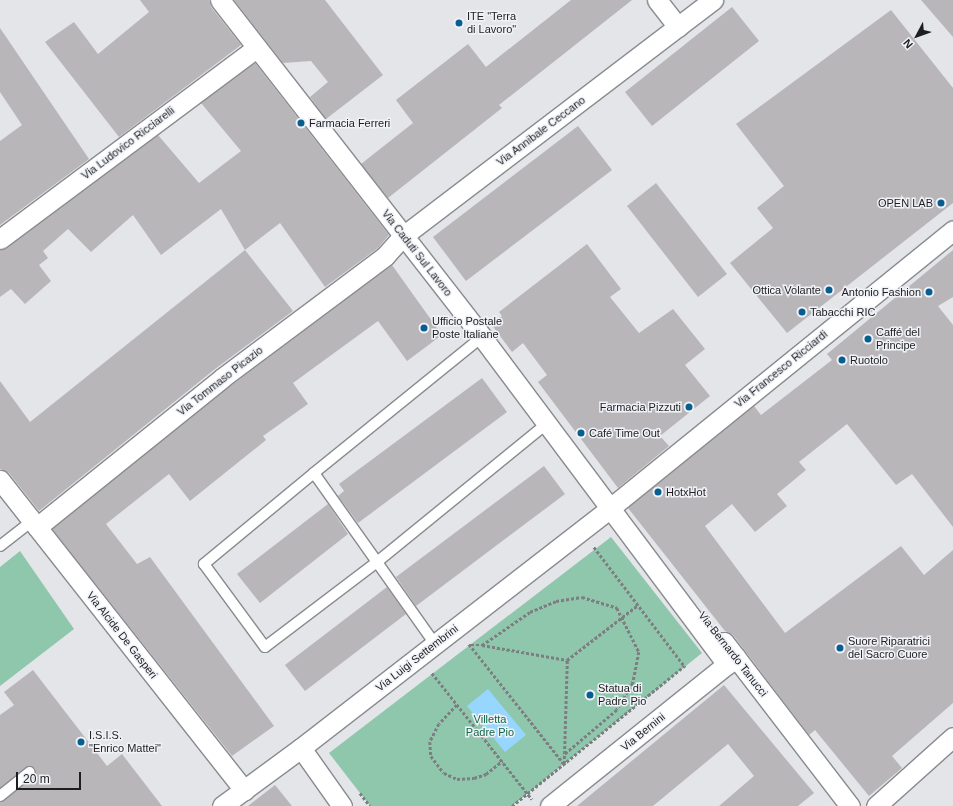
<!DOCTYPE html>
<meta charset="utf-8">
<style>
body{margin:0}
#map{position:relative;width:953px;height:806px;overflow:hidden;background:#e3e5e9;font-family:Arial,sans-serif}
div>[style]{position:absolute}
.green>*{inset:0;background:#8fc7ac}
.water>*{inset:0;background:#97d6ff}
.building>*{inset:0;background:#b9b6ba}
.path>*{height:2.5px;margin-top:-1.25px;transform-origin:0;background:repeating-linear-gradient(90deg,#7d7e81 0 3px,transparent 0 5px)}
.roads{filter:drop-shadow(1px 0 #898b8f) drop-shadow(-1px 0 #898b8f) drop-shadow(0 1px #898b8f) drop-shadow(0 -1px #898b8f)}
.service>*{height:10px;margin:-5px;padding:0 5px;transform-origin:5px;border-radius:5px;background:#fff}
.minor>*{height:19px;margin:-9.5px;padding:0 9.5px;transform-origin:9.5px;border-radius:9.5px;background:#fff}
.dots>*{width:11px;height:11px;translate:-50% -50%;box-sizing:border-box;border:2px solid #f0f2f7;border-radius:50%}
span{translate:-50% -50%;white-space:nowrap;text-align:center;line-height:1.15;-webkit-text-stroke:3px #f0f2f7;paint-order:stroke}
.poi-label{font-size:11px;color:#1d1e20}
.left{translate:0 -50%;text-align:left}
.right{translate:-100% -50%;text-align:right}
.street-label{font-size:11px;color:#1d1e20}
.park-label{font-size:11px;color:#106748}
.north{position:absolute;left:897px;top:16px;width:40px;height:40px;-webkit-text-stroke:3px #f0f2f7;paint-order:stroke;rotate:229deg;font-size:11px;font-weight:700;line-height:16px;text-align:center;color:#1d1e20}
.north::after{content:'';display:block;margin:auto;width:14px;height:18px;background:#1d1e20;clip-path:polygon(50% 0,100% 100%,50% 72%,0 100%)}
.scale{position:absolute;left:16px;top:772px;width:65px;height:18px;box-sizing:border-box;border:2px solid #1d1e20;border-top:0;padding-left:5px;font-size:12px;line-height:14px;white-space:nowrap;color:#1d1e20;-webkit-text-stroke:3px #f0f2f7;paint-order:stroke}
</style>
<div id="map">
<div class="green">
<div style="clip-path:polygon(611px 537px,702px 653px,512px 806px,370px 806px,329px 753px)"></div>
<div style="clip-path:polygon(20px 551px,74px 629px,0 686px,0 567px)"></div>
</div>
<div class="water">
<div style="clip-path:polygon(488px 689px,526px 735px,505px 752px,467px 706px)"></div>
</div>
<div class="building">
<div style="clip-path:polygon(140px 0,209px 0,211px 7px,241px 45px,119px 137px,45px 42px,74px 22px,98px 54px,149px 12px)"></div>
<div style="clip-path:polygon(234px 0,325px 0,383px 75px,326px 119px,310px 97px,328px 82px,311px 61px,283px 63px)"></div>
<div style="clip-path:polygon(571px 0,632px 0,499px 105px,502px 108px,388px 198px,361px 164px,413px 123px,396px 100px,468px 44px,486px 67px)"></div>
<div style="clip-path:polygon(921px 0,953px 0,953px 37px)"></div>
<div style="clip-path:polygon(732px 7px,759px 41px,652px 126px,625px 92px)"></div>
<div style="clip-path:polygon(891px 10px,953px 88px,953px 203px,787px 333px,730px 263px,773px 228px,757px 208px,784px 186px,736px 124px)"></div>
<div style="clip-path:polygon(0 28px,89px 159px,0 225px,0 141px,22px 125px,0 92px)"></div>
<div style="clip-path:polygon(255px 63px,389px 235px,378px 248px,325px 287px,280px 223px,245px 250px,221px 209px,161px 255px,133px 215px,91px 252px,68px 229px,43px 251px,48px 258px,39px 265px,51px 281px,25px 304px,11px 289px,0 297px,0 250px,7px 248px,158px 135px,199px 183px,241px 151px,201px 103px)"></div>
<div style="clip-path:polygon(578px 126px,612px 170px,466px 281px,433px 237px)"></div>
<div style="clip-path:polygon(656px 183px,727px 274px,698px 297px,627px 206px)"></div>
<div style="clip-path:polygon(587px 244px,621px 289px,610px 297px,639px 333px,673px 309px,705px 349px,685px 365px,710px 396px,660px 436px,669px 446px,618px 488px,538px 382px,547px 375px,523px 343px,512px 352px,491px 324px,502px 316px,499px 312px)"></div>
<div style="clip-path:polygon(245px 250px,293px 311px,215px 369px,39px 511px,9px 473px,0 469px,0 381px,30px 422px)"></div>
<div style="clip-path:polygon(953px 250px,953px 297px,938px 306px,953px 325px,953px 527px,912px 474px,896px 485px,847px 424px,799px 462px,806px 470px,777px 494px,787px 506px,755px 532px,732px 504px,705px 526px,785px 633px,901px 546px,924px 575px,953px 550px,953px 703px,892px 756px,902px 768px,869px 796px,815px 730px,809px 735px,733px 635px,725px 631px,628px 508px,754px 406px,761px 415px,832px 360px,827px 354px)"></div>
<div style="clip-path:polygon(392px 265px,442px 335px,407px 361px,378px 321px,293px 383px,308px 404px,263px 436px,266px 440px,190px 501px,169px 474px,106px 524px,137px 564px,150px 557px,274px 726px,232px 756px,52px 529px,229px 387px)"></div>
<div style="clip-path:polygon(482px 378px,507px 412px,358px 523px,338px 496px,344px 491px,339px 484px)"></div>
<div style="clip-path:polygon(544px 466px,565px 494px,416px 606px,396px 577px)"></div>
<div style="clip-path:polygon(328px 504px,348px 534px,260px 603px,237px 574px)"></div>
<div style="clip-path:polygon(387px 587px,406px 614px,305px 691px,285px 665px)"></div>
<div style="clip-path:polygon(33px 670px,107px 766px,122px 754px,162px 806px,0 806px,0 802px,36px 774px,35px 768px,29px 766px,0 788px,0 715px,14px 705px,4px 692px)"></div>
<div style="clip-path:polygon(724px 685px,814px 793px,798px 806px,719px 806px,754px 776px,728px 744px,653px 806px,577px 806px)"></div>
<div style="clip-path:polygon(275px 785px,292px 806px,248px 806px)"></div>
</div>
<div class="path">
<div style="left:594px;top:547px;width:151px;rotate:52.8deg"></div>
<div style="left:469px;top:644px;width:154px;rotate:51.6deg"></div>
<div style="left:471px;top:645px;width:11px"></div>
<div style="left:482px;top:645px;width:86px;rotate:10deg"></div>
<div style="left:567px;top:660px;width:90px;rotate:-37.8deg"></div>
<div style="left:482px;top:645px;width:58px;rotate:-34.5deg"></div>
<div style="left:530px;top:612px;width:28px;rotate:-23deg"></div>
<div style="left:556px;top:601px;width:26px;rotate:-9deg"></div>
<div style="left:582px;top:597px;width:37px;rotate:17deg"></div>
<div style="left:617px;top:608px;width:49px;rotate:63.4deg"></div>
<div style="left:639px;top:652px;width:32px;rotate:101deg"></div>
<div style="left:633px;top:683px;width:31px;rotate:121deg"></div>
<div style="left:617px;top:710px;width:70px;rotate:139.7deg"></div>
<div style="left:432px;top:673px;width:161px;rotate:51.6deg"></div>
<div style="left:457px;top:705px;width:26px;rotate:133deg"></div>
<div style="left:439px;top:724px;width:20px;rotate:117deg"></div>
<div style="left:430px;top:742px;width:14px;rotate:86deg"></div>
<div style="left:431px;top:756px;width:21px;rotate:53deg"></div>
<div style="left:444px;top:773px;width:14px;rotate:25deg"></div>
<div style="left:457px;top:779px;width:17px;rotate:-3deg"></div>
<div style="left:474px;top:778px;width:13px;rotate:-18deg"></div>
<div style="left:486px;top:774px;width:21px;rotate:-39deg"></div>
<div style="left:564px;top:764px;width:104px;rotate:-88.3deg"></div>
<div style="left:360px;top:793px;width:16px;rotate:52deg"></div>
<div style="left:512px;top:806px;width:222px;rotate:-39.1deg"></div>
</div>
<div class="roads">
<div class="service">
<div style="left:314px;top:473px;width:216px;rotate:-39deg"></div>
<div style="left:0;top:546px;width:41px;rotate:-38deg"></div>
<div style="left:435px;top:644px;width:100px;rotate:-125.3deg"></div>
<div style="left:377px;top:562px;width:109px;rotate:-125.3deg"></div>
<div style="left:314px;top:473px;width:143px;rotate:140.4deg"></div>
<div style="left:204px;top:564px;width:103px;rotate:53.7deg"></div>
<div style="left:265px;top:647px;width:141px;rotate:-37.2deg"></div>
<div style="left:377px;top:562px;width:218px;rotate:-39.2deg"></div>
<div style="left:0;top:796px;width:38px;rotate:-39deg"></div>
</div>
<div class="minor">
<div style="left:220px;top:0;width:427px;rotate:52.1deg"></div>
<div style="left:482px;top:337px;width:409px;rotate:53.2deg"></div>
<div style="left:657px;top:0;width:34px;rotate:52deg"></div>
<div style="left:0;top:239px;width:319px;rotate:-36.7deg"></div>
<div style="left:0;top:480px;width:395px;rotate:51.8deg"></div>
<div style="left:37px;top:527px;width:238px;rotate:-38.8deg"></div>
<div style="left:222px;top:378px;width:204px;rotate:-36.8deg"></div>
<div style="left:385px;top:256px;width:27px;rotate:-48deg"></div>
<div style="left:403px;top:236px;width:390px;rotate:-37.3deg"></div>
<div style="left:724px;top:642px;width:207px;rotate:52.5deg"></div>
<div style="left:301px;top:748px;width:71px;rotate:54.7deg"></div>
<div style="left:222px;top:806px;width:98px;rotate:-36.3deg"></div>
<div style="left:301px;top:748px;width:390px;rotate:-37.8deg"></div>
<div style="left:609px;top:509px;width:443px;rotate:-39deg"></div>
<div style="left:550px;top:806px;width:238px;rotate:-38.7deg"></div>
<div style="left:876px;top:806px;width:103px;rotate:-41.9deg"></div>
</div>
</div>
<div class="dots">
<div style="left:459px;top:23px;background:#075e90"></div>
<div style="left:301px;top:123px;background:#075e90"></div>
<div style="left:941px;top:203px;background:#075e90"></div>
<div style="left:829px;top:290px;background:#075e90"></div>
<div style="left:929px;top:292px;background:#075e90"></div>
<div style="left:802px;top:312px;background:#075e90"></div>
<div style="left:424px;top:328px;background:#075e90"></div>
<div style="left:868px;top:339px;background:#075e90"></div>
<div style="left:842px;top:360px;background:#075e90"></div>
<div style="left:689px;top:407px;background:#075e90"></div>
<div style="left:581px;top:433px;background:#075e90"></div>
<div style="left:658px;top:492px;background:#075e90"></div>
<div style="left:840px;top:648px;background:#075e90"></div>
<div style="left:590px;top:695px;background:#075e90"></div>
<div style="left:81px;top:742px;background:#075e90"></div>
</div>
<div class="poi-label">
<span class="left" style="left:467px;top:23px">ITE "Terra<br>di Lavoro"</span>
<span class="left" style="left:309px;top:123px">Farmacia Ferreri</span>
<span class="right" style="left:933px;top:203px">OPEN LAB</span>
<span class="right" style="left:821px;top:290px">Ottica Volante</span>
<span class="right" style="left:921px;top:292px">Antonio Fashion</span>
<span class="left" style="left:810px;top:312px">Tabacchi RIC</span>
<span class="left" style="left:432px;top:328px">Ufficio Postale<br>Poste Italiane</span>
<span class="left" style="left:876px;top:339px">Caffé del<br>Principe</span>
<span class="left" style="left:850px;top:360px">Ruotolo</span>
<span class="right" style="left:681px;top:407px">Farmacia Pizzuti</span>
<span class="left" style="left:589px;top:433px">Café Time Out</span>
<span class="left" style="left:666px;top:492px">HotxHot</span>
<span class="left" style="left:848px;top:648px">Suore Riparatrici<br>del Sacro Cuore</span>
<span class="left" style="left:598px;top:695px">Statua di<br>Padre Pio</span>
<span class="left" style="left:89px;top:742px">I.S.I.S.<br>"Enrico Mattei"</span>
</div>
<div class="street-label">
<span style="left:541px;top:131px;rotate:-37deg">Via Annibale Ceccano</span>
<span style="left:128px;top:143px;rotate:-37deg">Via Ludovico Ricciarelli</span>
<span style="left:417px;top:253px;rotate:52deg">Via Caduti Sul Lavoro</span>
<span style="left:781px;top:369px;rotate:-39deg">Via Francesco Ricciardi</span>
<span style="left:220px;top:381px;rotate:-38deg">Via Tommaso Picazio</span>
<span style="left:122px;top:635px;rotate:52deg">Via Alcide De Gasperi</span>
<span style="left:733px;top:654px;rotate:52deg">Via Bernardo Tanucci</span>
<span style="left:417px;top:658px;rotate:-38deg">Via Luigi Settembrini</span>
<span style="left:643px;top:732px;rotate:-39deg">Via Bernini</span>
</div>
<div class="park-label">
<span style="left:490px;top:726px">Villetta<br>Padre Pio</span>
</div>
<div class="north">N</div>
<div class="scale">20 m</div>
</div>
